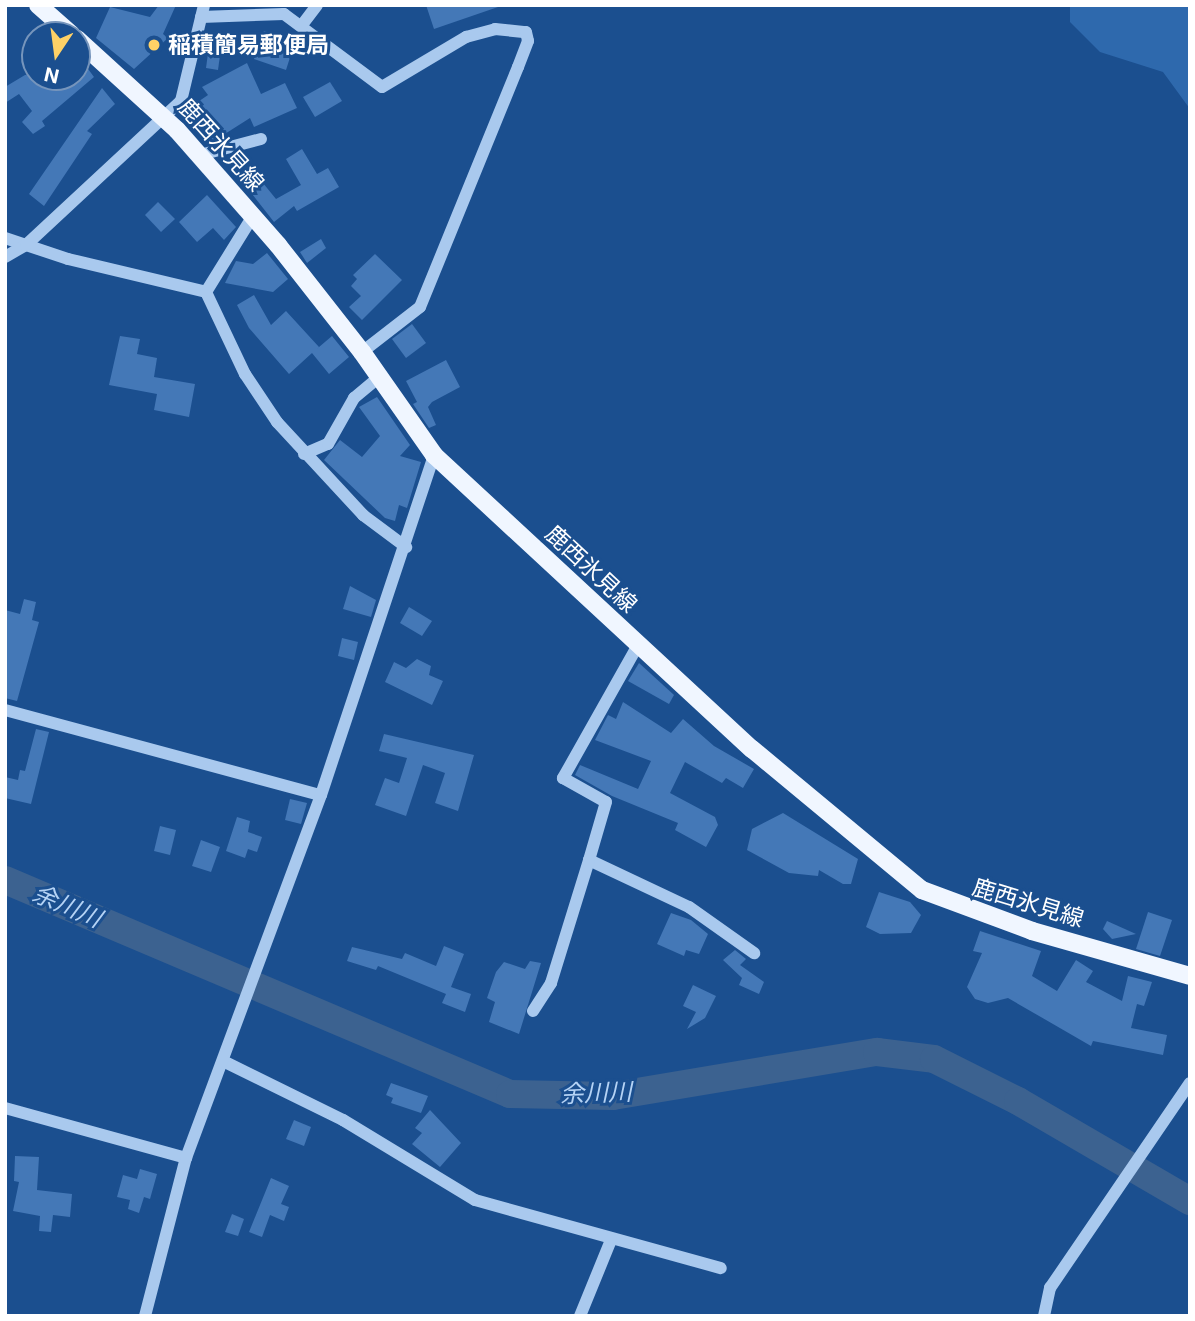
<!DOCTYPE html>
<meta charset="utf-8">
<style>
body{margin:0}
#map{position:relative;width:1195px;height:1321px;overflow:hidden;background:#1b4f8f;font-family:Inter,"Noto Sans JP",sans-serif}
div>[style]{position:absolute}
.green>*{inset:0;background:#2e69ad}
.river>*{height:28px;margin:-14px;padding:0 14px;transform-origin:14px;border-radius:14px;background:#3c6290}
.building>*{inset:0;background:#4478b7}
.minor>*{height:12px;margin:-6px;padding:0 6px;transform-origin:6px;border-radius:6px;background:#a9c9ee}
.major>*{height:18px;margin:-9px;padding:0 9px;transform-origin:9px;border-radius:9px;background:#f0f6ff}
.dots>*{width:19px;height:19px;translate:-50% -50%;box-sizing:border-box;border:4px solid #1b4f8f;border-radius:50%}
span{translate:-50% -50%;white-space:nowrap;text-align:center;line-height:1.15;-webkit-text-stroke:6px #1b4f8f;paint-order:stroke}
.poi-label{font-size:23px;color:#fff;font-weight:700}
.left{translate:0 -50%;text-align:left}
.street-label{font-size:23px;color:#fff}
.water-label{font-size:24px;color:#b5d3f5;font-style:italic}
.frame{position:absolute;inset:0;border:7px solid #fff;pointer-events:none}
.north{position:absolute;left:21px;top:21px;width:70px;height:70px;box-sizing:border-box;background:#1b4f8f;border:2px solid #7695bc;border-radius:50%;rotate:193deg;font-size:19px;font-weight:700;line-height:28px;text-align:center;color:#fff}
.north::after{content:'';display:block;margin:auto;width:24px;height:32px;background:#ffd166;clip-path:polygon(50% 0,100% 100%,50% 72%,0 100%)}
</style>
<div id="map">
<div class="green">
<div style="clip-path:polygon(1070px 5px,1190px 5px,1190px 109px,1163px 72px,1100px 52px,1070px 22px)"></div>
</div>
<div class="river">
<div style="left:5px;top:880px;width:548px;rotate:22.97deg"></div>
<div style="left:510px;top:1094px;width:103px;rotate:1.1deg"></div>
<div style="left:613px;top:1096px;width:268px;rotate:-9.5deg"></div>
<div style="left:877px;top:1052px;width:57px;rotate:7deg"></div>
<div style="left:934px;top:1059px;width:94px;rotate:26.6deg"></div>
<div style="left:1018px;top:1101px;width:199px;rotate:30.2deg"></div>
</div>
<div class="building">
<div style="clip-path:polygon(159px 5px,176px 5px,163px 34px,168px 38px,134px 69px,96px 38px,110px 7px,150px 17px)"></div>
<div style="clip-path:polygon(426px 5px,497px 5px,498px 7px,434px 29px)"></div>
<div style="clip-path:polygon(264px 31px,280px 36px,277px 43px,293px 48px,286px 70px,254px 59px)"></div>
<div style="clip-path:polygon(209px 46px,221px 48px,218px 70px,206px 68px)"></div>
<div style="clip-path:polygon(77px 54px,94px 77px,42px 121px,45px 126px,33px 134px,22px 122px,32px 111px,19px 94px,5px 103px,5px 87px,25px 75px,77px 77px)"></div>
<div style="clip-path:polygon(247px 63px,261px 94px,285px 83px,297px 108px,254px 127px,250px 118px,209px 144px,186px 110px,208px 95px,202px 87px)"></div>
<div style="clip-path:polygon(330px 82px,342px 101px,315px 117px,303px 97px)"></div>
<div style="clip-path:polygon(102px 88px,115px 104px,87px 131px,92px 134px,44px 206px,29px 194px)"></div>
<div style="clip-path:polygon(302px 149px,317px 174px,328px 168px,339px 187px,297px 211px,294px 206px,274px 222px,238px 176px,250px 167px,276px 199px,301px 185px,286px 159px)"></div>
<div style="clip-path:polygon(207px 195px,236px 227px,224px 240px,213px 228px,197px 242px,179px 222px)"></div>
<div style="clip-path:polygon(158px 202px,175px 219px,161px 232px,145px 215px)"></div>
<div style="clip-path:polygon(321px 239px,326px 248px,307px 263px,300px 252px)"></div>
<div style="clip-path:polygon(267px 253px,288px 279px,273px 292px,225px 283px,236px 261px,253px 264px)"></div>
<div style="clip-path:polygon(375px 254px,402px 280px,362px 320px,349px 307px,361px 296px,351px 286px,357px 279px,353px 275px)"></div>
<div style="clip-path:polygon(254px 295px,271px 325px,286px 311px,319px 347px,312px 353px,332px 336px,349px 357px,329px 374px,312px 353px,289px 374px,249px 328px,237px 305px)"></div>
<div style="clip-path:polygon(412px 324px,426px 343px,406px 358px,392px 339px)"></div>
<div style="clip-path:polygon(120px 336px,140px 339px,137px 354px,157px 358px,154px 377px,195px 384px,189px 417px,154px 410px,157px 394px,109px 385px)"></div>
<div style="clip-path:polygon(446px 360px,460px 387px,432px 402px,428px 407px,436px 425px,429px 428px,413px 404px,417px 402px,406px 381px)"></div>
<div style="clip-path:polygon(377px 397px,410px 445px,400px 456px,421px 462px,407px 508px,399px 505px,395px 521px,385px 518px,324px 460px,340px 440px,362px 457px,380px 436px,359px 407px)"></div>
<div style="clip-path:polygon(350px 586px,376px 600px,371px 617px,343px 609px)"></div>
<div style="clip-path:polygon(24px 599px,36px 602px,32px 620px,39px 622px,17px 701px,5px 698px,5px 610px,20px 614px)"></div>
<div style="clip-path:polygon(409px 607px,432px 621px,422px 636px,400px 623px)"></div>
<div style="clip-path:polygon(342px 638px,358px 642px,354px 660px,338px 656px)"></div>
<div style="clip-path:polygon(417px 659px,431px 666px,429px 675px,443px 681px,432px 705px,385px 682px,394px 662px,406px 668px)"></div>
<div style="clip-path:polygon(639px 663px,674px 695px,669px 704px,628px 681px)"></div>
<div style="clip-path:polygon(623px 702px,671px 733px,683px 719px,714px 746px,754px 769px,743px 788px,726px 778px,722px 783px,685px 762px,670px 793px,715px 817px,718px 825px,706px 847px,675px 830px,678px 823px,612px 796px,575px 775px,580px 765px,638px 789px,651px 761px,595px 740px,608px 715px,616px 719px)"></div>
<div style="clip-path:polygon(36px 729px,49px 732px,31px 804px,5px 798px,5px 777px,18px 780px,20px 770px,25px 771px)"></div>
<div style="clip-path:polygon(384px 734px,474px 755px,458px 811px,435px 803px,445px 773px,423px 765px,406px 816px,375px 805px,385px 778px,399px 783px,407px 758px,379px 751px)"></div>
<div style="clip-path:polygon(290px 799px,307px 803px,301px 824px,285px 820px)"></div>
<div style="clip-path:polygon(783px 813px,858px 859px,851px 884px,843px 884px,819px 870px,818px 876px,789px 873px,747px 850px,752px 829px)"></div>
<div style="clip-path:polygon(237px 817px,250px 821px,248px 832px,262px 837px,257px 852px,248px 849px,245px 858px,226px 851px)"></div>
<div style="clip-path:polygon(160px 826px,176px 830px,170px 855px,154px 851px)"></div>
<div style="clip-path:polygon(201px 840px,220px 847px,211px 872px,192px 866px)"></div>
<div style="clip-path:polygon(879px 892px,910px 902px,921px 915px,911px 933px,880px 934px,866px 927px)"></div>
<div style="clip-path:polygon(1148px 912px,1172px 920px,1160px 956px,1136px 949px)"></div>
<div style="clip-path:polygon(671px 913px,691px 920px,708px 934px,699px 954px,686px 950px,684px 956px,657px 944px)"></div>
<div style="clip-path:polygon(1107px 921px,1136px 934px,1112px 939px,1103px 929px)"></div>
<div style="clip-path:polygon(980px 931px,1041px 951px,1032px 976px,1057px 991px,1076px 960px,1093px 971px,1086px 982px,1122px 1001px,1128px 976px,1152px 982px,1144px 1006px,1137px 1004px,1131px 1028px,1167px 1035px,1163px 1055px,1093px 1041px,1091px 1046px,1008px 998px,988px 1003px,975px 999px,967px 987px,982px 953px,973px 951px)"></div>
<div style="clip-path:polygon(444px 946px,464px 954px,451px 987px,471px 994px,465px 1012px,442px 1003px,446px 994px,378px 966px,376px 970px,347px 961px,352px 947px,402px 959px,405px 953px,436px 966px)"></div>
<div style="clip-path:polygon(735px 950px,746px 959px,740px 965px,764px 982px,759px 994px,739px 985px,742px 978px,723px 960px)"></div>
<div style="clip-path:polygon(530px 961px,541px 963px,519px 1034px,489px 1022px,495px 1002px,487px 998px,496px 972px,504px 962px,525px 969px)"></div>
<div style="clip-path:polygon(693px 985px,716px 996px,705px 1018px,687px 1029px,696px 1012px,683px 1006px)"></div>
<div style="clip-path:polygon(391px 1083px,428px 1096px,421px 1113px,391px 1103px,393px 1098px,386px 1095px)"></div>
<div style="clip-path:polygon(430px 1110px,461px 1143px,440px 1167px,412px 1144px,422px 1133px,415px 1128px)"></div>
<div style="clip-path:polygon(294px 1120px,311px 1127px,304px 1146px,286px 1139px)"></div>
<div style="clip-path:polygon(15px 1156px,39px 1157px,37px 1190px,72px 1194px,70px 1217px,53px 1215px,51px 1232px,39px 1231px,40px 1216px,13px 1211px,19px 1182px,14px 1181px)"></div>
<div style="clip-path:polygon(140px 1169px,157px 1174px,150px 1199px,144px 1197px,139px 1213px,128px 1209px,130px 1200px,117px 1197px,123px 1175px,137px 1179px)"></div>
<div style="clip-path:polygon(271px 1178px,289px 1186px,281px 1204px,289px 1207px,284px 1221px,270px 1215px,262px 1237px,249px 1232px)"></div>
<div style="clip-path:polygon(232px 1214px,244px 1219px,238px 1236px,225px 1232px)"></div>
</div>
<div class="minor">
<div style="left:201px;top:17px;width:83px;rotate:-2.1deg"></div>
<div style="left:284px;top:14px;width:122px;rotate:36.7deg"></div>
<div style="left:382px;top:87px;width:98px;rotate:-30.8deg"></div>
<div style="left:466px;top:37px;width:30px;rotate:-15deg"></div>
<div style="left:495px;top:29px;width:31px;rotate:6deg"></div>
<div style="left:526px;top:32px;width:9px;rotate:77deg"></div>
<div style="left:528px;top:41px;width:28px;rotate:111deg"></div>
<div style="left:518px;top:67px;width:259px;rotate:112.2deg"></div>
<div style="left:420px;top:307px;width:73px;rotate:142.2deg"></div>
<div style="left:302px;top:25px;width:25px;rotate:-53deg"></div>
<div style="left:200px;top:155px;width:63px;rotate:-14.7deg"></div>
<div style="left:5px;top:238px;width:66px;rotate:18.4deg"></div>
<div style="left:68px;top:259px;width:142px;rotate:13.4deg"></div>
<div style="left:206px;top:292px;width:91px;rotate:64.6deg"></div>
<div style="left:245px;top:374px;width:58px;rotate:56.3deg"></div>
<div style="left:277px;top:422px;width:127px;rotate:47.2deg"></div>
<div style="left:363px;top:515px;width:54px;rotate:36.7deg"></div>
<div style="left:5px;top:257px;width:24px;rotate:-30deg"></div>
<div style="left:26px;top:245px;width:212px;rotate:-42.9deg"></div>
<div style="left:181px;top:101px;width:99px;rotate:-76.5deg"></div>
<div style="left:206px;top:292px;width:89px;rotate:-58.3deg"></div>
<div style="left:304px;top:454px;width:26px;rotate:-23deg"></div>
<div style="left:328px;top:444px;width:53px;rotate:-60.5deg"></div>
<div style="left:354px;top:398px;width:33px;rotate:-40deg"></div>
<div style="left:638px;top:645px;width:153px;rotate:119.4deg"></div>
<div style="left:563px;top:778px;width:49px;rotate:29.2deg"></div>
<div style="left:606px;top:802px;width:60px;rotate:106.3deg"></div>
<div style="left:589px;top:860px;width:110px;rotate:25.2deg"></div>
<div style="left:689px;top:907px;width:80px;rotate:35.3deg"></div>
<div style="left:5px;top:710px;width:327px;rotate:15.1deg"></div>
<div style="left:533px;top:1011px;width:33px;rotate:-57deg"></div>
<div style="left:551px;top:983px;width:129px;rotate:-72.8deg"></div>
<div style="left:223px;top:1061px;width:134px;rotate:26.2deg"></div>
<div style="left:343px;top:1120px;width:154px;rotate:31.2deg"></div>
<div style="left:475px;top:1200px;width:255px;rotate:15.5deg"></div>
<div style="left:5px;top:1108px;width:188px;rotate:15.4deg"></div>
<div style="left:145px;top:1316px;width:163px;rotate:-75.5deg"></div>
<div style="left:186px;top:1158px;width:387px;rotate:-69.6deg"></div>
<div style="left:321px;top:795px;width:358px;rotate:-71.6deg"></div>
<div style="left:580px;top:1316px;width:82px;rotate:-67.8deg"></div>
<div style="left:1044px;top:1316px;width:29px;rotate:-78deg"></div>
<div style="left:1050px;top:1288px;width:248px;rotate:-55.7deg"></div>
</div>
<div class="major">
<div style="left:38px;top:5px;width:45px;rotate:41.4deg"></div>
<div style="left:77px;top:39px;width:135px;rotate:42.3deg"></div>
<div style="left:177px;top:130px;width:153px;rotate:48.7deg"></div>
<div style="left:278px;top:245px;width:136px;rotate:51.9deg"></div>
<div style="left:362px;top:352px;width:126px;rotate:55deg"></div>
<div style="left:434px;top:455px;width:433px;rotate:42.8deg"></div>
<div style="left:752px;top:749px;width:221px;rotate:39.7deg"></div>
<div style="left:922px;top:890px;width:117px;rotate:20.4deg"></div>
<div style="left:1032px;top:931px;width:164px;rotate:15.9deg"></div>
</div>
<div class="dots">
<div style="left:154px;top:45px;background:#ffd166"></div>
</div>
<div class="poi-label">
<span class="left" style="left:168px;top:45px">稲積簡易郵便局</span>
</div>
<div class="street-label">
<span style="left:221px;top:145px;rotate:48deg">鹿西氷見線</span>
<span style="left:591px;top:569px;rotate:43deg">鹿西氷見線</span>
<span style="left:1028px;top:903px;rotate:17deg">鹿西氷見線</span>
</div>
<div class="water-label">
<span style="left:67px;top:906px;rotate:23deg">余川川</span>
<span style="left:596px;top:1093px;rotate:-2deg">余川川</span>
</div>
<div class="frame"></div>
<div class="north">N</div>
</div>
